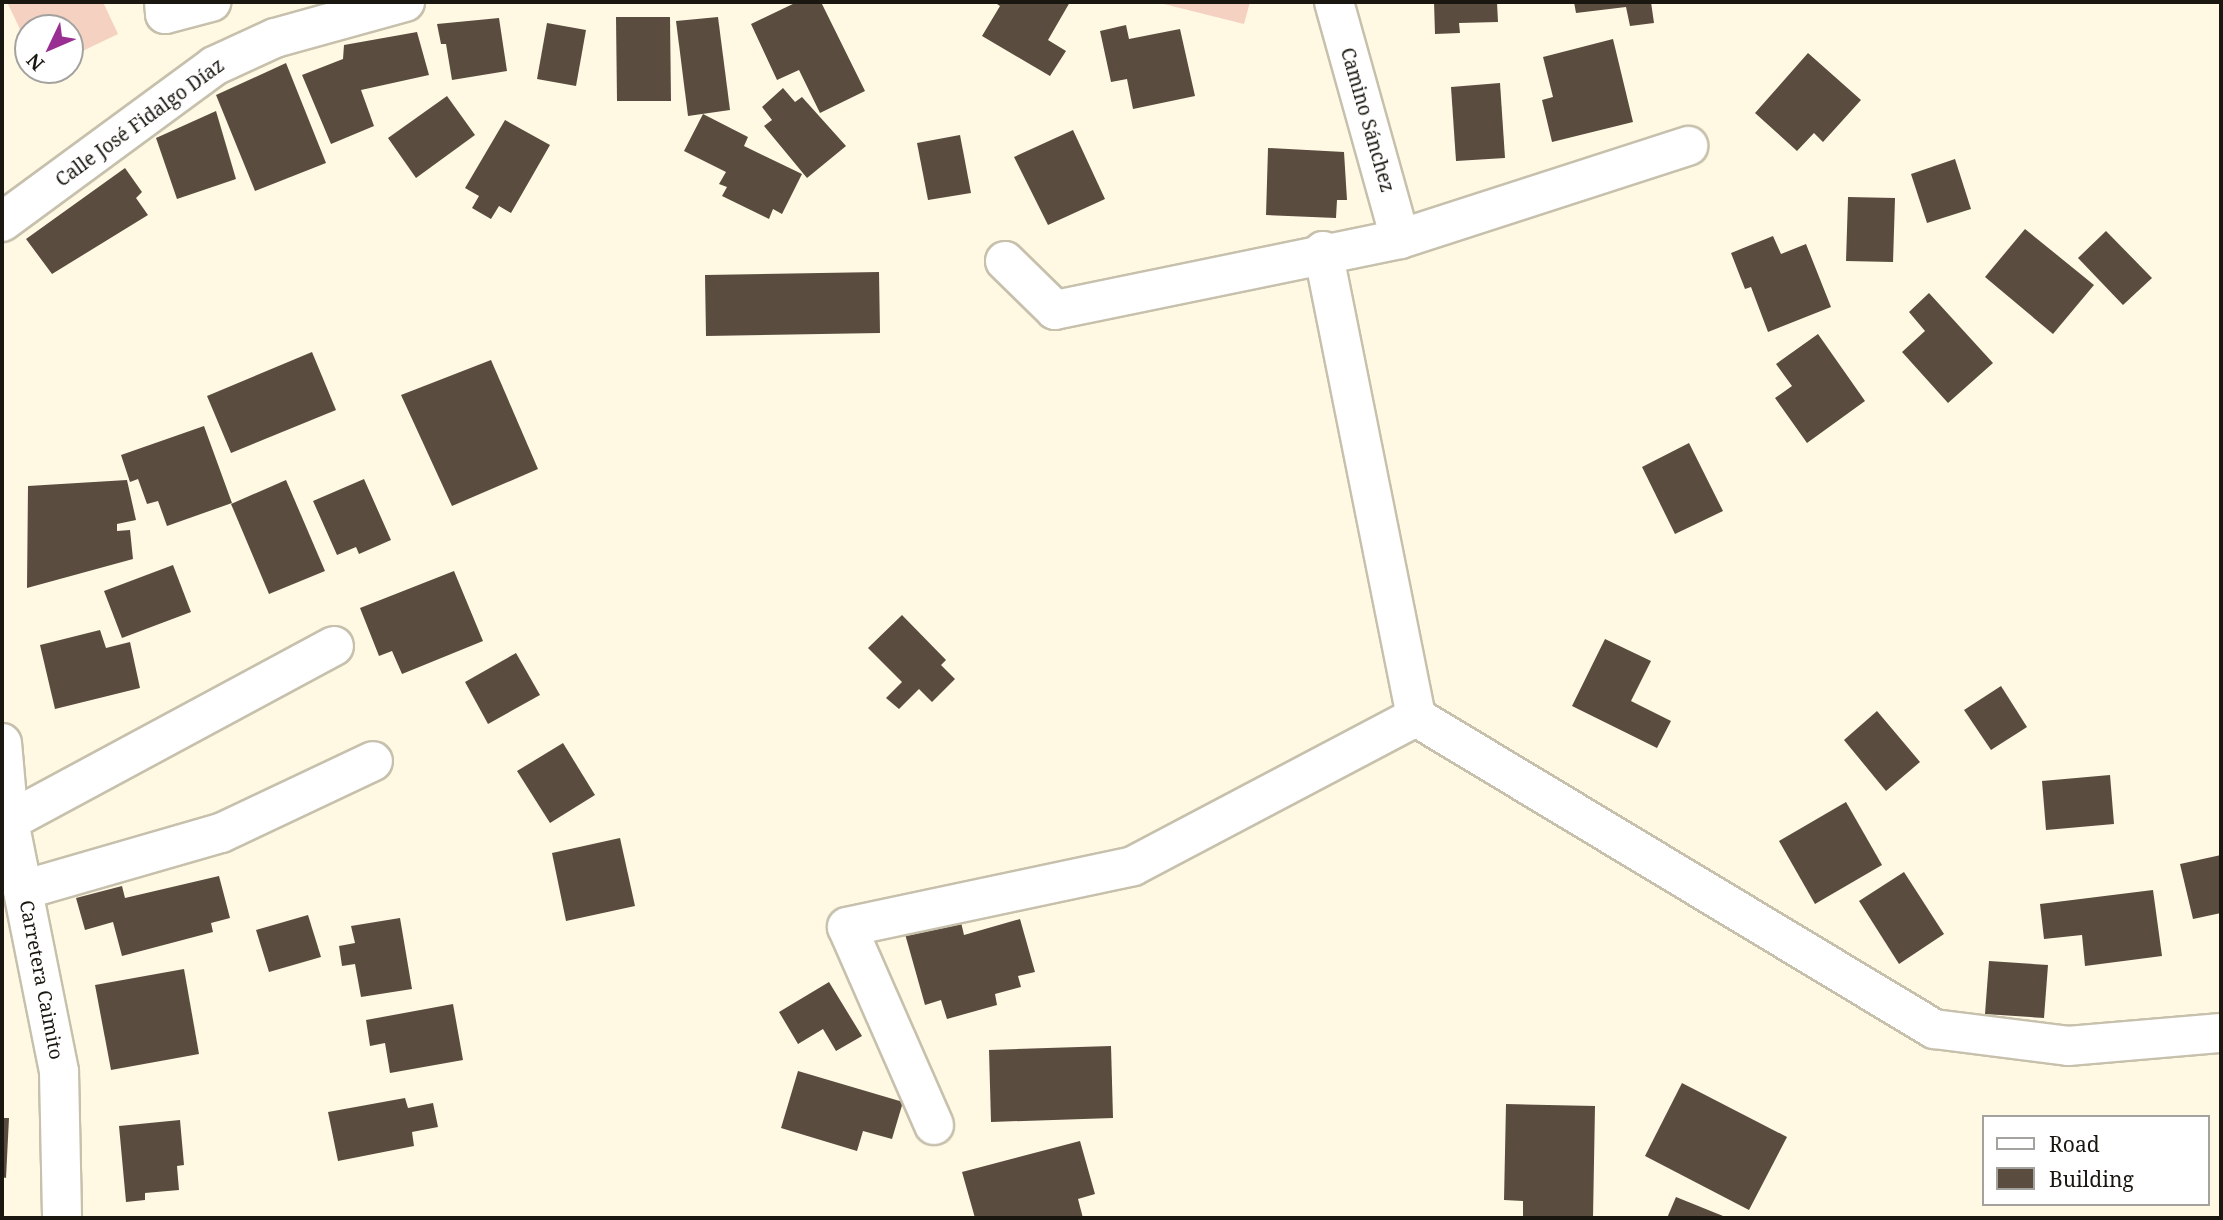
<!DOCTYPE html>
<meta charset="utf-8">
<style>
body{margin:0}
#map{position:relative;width:2223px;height:1220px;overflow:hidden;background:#fff8e3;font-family:"Noto Serif",serif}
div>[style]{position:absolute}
.green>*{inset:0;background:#f5d1c2}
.building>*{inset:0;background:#5a4d40}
.roads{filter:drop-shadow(2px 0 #c6c0ac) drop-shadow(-2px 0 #c6c0ac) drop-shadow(0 2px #c6c0ac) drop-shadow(0 -2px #c6c0ac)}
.minor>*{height:38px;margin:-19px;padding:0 19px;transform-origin:19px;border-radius:19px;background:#fff}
span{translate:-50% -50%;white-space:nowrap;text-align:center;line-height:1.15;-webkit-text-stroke:7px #fff;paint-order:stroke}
.street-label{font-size:19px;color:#1a1710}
.frame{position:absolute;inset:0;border:4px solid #1a1710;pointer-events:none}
.legend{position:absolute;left:1982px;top:1115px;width:228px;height:91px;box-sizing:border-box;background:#fff;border:2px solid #a3a29f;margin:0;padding:9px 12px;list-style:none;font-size:21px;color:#1a1710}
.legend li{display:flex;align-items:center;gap:14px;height:35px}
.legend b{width:35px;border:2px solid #a3a29f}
.north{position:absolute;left:14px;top:14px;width:70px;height:70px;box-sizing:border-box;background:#fff;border:2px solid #a3a29f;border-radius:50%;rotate:226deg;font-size:19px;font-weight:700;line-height:28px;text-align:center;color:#1a1710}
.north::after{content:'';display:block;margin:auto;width:24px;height:32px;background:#992f92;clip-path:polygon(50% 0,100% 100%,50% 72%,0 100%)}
</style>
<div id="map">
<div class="green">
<div style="clip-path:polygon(7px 2px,103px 2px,118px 34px,70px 57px,70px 28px,28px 28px,28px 46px)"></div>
<div style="clip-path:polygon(1156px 2px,1250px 2px,1244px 24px)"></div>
</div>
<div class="building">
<div style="clip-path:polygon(797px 2px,821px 2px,865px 91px,820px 113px,799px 70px,777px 80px,751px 24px)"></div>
<div style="clip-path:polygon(994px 2px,1070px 2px,1048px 40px,1066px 51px,1050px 76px,982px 36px,1000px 6px)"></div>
<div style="clip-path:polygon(1434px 2px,1497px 2px,1498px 22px,1459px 23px,1460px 33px,1435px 34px)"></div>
<div style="clip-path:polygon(1574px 2px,1651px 2px,1654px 23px,1630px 26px,1626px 7px,1576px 13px)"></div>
<div style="clip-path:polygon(616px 17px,670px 17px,671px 101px,617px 101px)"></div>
<div style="clip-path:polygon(718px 17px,730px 110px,688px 116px,676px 21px)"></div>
<div style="clip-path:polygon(499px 18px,507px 71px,452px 80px,446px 44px,441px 44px,437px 24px)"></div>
<div style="clip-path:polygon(547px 23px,586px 30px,576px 86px,537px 79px)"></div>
<div style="clip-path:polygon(1126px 25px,1129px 39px,1180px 29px,1195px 96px,1133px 109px,1127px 79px,1111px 82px,1100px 31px)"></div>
<div style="clip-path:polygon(417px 32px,429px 75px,361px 90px,374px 126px,331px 144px,302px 75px,343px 59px,344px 45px)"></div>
<div style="clip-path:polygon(1613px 39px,1633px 122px,1552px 142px,1542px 100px,1553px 97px,1543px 57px)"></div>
<div style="clip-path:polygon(1808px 53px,1861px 100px,1823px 142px,1814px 133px,1797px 151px,1755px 113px)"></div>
<div style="clip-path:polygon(286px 63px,326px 163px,255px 191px,216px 95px)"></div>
<div style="clip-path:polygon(1500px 83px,1505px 158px,1456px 161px,1451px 87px)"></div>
<div style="clip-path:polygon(783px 88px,795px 102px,802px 97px,846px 146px,807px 178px,764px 126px,772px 120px,762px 107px)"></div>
<div style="clip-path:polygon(447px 96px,475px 135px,416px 178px,388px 138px)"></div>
<div style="clip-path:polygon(216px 111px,236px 179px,177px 199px,156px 138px)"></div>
<div style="clip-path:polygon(703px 114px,748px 137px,744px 146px,802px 174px,782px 214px,773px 209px,769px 219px,722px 196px,727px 187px,719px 184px,726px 172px,684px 151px)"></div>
<div style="clip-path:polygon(505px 120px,550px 145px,511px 213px,499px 206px,491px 219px,472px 208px,479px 196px,465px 188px)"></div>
<div style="clip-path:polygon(1073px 130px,1105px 199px,1048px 225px,1014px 157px)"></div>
<div style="clip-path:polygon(960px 135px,971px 193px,928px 200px,917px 143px)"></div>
<div style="clip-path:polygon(1268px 148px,1344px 152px,1347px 200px,1337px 200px,1336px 218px,1266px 215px)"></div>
<div style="clip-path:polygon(1955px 159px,1971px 209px,1927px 223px,1911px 174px)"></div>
<div style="clip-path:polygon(125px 168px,142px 192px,136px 198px,148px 215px,52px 274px,26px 239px)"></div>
<div style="clip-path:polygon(1848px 197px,1895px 198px,1893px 262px,1846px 261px)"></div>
<div style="clip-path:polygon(2025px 229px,2094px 285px,2053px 334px,1985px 277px)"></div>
<div style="clip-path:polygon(2106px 231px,2152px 278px,2123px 305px,2078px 258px)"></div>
<div style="clip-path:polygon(1773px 236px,1781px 254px,1806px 244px,1831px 307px,1768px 332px,1751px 287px,1745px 289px,1731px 253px)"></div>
<div style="clip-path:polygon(879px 272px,880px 333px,706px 336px,705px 275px)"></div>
<div style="clip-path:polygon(1929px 293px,1993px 363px,1948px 403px,1902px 352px,1925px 331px,1909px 312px)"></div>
<div style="clip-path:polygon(1818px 334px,1865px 401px,1807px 443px,1775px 398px,1792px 386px,1776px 364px)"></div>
<div style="clip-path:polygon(312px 352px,336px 410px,231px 453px,207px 396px)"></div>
<div style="clip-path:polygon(491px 360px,538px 469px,452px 506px,401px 395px)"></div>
<div style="clip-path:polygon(204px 426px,232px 503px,167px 526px,158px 501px,147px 504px,138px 479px,130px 482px,121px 455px)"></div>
<div style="clip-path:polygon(1689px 443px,1723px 511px,1675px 534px,1642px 467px)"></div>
<div style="clip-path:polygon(364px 479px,391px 540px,359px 554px,356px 547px,337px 555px,313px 501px)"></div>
<div style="clip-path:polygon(127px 480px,136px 520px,117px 524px,117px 531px,130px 530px,133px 559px,27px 588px,28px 486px)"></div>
<div style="clip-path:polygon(286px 480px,325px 571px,269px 594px,231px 504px)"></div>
<div style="clip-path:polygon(173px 565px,191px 612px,122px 638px,104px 591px)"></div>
<div style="clip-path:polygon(454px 571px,483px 641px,402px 674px,392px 651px,379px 656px,360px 608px)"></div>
<div style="clip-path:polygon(902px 615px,946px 660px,941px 665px,955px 679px,932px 702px,919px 689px,899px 709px,886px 698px,902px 682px,868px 648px)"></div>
<div style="clip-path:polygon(100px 630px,106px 648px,130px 642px,140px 688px,55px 709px,40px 645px)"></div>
<div style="clip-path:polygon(1605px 639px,1651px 661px,1631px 701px,1671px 721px,1657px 748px,1572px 706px)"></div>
<div style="clip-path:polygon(516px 653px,540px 695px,488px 724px,465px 682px)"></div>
<div style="clip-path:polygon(2001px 686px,2027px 727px,1991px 750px,1964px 710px)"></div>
<div style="clip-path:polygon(1877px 711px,1920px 762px,1886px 791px,1844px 740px)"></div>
<div style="clip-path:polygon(563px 743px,595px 795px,550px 823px,517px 771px)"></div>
<div style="clip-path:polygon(2110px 775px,2114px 824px,2046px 830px,2042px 781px)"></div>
<div style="clip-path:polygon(1846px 802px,1882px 865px,1815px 904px,1779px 841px)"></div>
<div style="clip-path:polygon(620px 838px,635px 906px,566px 921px,552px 853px)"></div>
<div style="clip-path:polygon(2221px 855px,2221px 913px,2193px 919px,2180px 864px)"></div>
<div style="clip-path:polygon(1904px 872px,1944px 934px,1899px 964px,1859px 901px)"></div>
<div style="clip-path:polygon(219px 876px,230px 918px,211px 923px,213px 932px,122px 956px,113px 922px,85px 930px,76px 898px,122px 886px,125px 898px)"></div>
<div style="clip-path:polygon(2153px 890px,2162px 956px,2085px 966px,2082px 935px,2044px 939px,2040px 904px)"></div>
<div style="clip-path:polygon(308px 915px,321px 957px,269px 972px,256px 930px)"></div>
<div style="clip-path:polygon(400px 918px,412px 989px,361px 997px,355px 964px,342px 966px,339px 946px,355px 943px,351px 926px)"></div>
<div style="clip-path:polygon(960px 918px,964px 935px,1020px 919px,1035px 972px,1018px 976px,1021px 987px,995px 994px,997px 1005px,947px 1019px,941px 1000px,925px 1005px,905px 934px)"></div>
<div style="clip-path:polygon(1989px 961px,2048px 965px,2044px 1018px,1985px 1014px)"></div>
<div style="clip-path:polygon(184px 969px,199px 1054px,111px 1070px,95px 985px)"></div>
<div style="clip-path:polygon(829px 982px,862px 1036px,836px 1051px,823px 1029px,798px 1044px,779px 1012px)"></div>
<div style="clip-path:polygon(453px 1004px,463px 1060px,390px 1073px,385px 1043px,370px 1046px,366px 1020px)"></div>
<div style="clip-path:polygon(1111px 1046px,1113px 1118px,991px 1122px,989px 1050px)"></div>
<div style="clip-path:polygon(798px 1071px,903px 1102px,892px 1139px,863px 1131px,857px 1151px,781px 1128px)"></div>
<div style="clip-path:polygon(1682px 1083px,1787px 1137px,1749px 1210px,1645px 1156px)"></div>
<div style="clip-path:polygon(405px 1098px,408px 1108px,433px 1103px,438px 1127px,412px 1132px,414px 1146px,338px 1161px,328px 1112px)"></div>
<div style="clip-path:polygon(1506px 1104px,1595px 1106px,1593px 1218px,1523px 1218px,1523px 1201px,1504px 1200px)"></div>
<div style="clip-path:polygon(2px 1118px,9px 1118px,6px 1178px,2px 1177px)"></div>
<div style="clip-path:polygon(180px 1120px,184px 1165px,177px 1166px,179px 1190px,145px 1193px,145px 1200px,126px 1202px,119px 1126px)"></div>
<div style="clip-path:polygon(1080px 1141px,1095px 1194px,1078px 1199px,1083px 1218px,975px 1218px,962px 1172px)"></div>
<div style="clip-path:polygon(1676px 1197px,1728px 1218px,1667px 1218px)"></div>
</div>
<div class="roads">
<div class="minor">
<div style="left:164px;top:2px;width:12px;rotate:85deg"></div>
<div style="left:165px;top:14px;width:48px;rotate:-14.6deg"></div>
<div style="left:1334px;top:2px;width:246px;rotate:74.4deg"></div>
<div style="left:2px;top:222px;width:263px;rotate:-36.3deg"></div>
<div style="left:214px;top:66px;width:67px;rotate:-24.7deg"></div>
<div style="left:275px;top:38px;width:135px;rotate:-15.5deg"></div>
<div style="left:1323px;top:251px;width:475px;rotate:78.7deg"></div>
<div style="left:1416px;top:717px;width:605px;rotate:31.06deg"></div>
<div style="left:1934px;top:1029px;width:135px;rotate:7.2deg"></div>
<div style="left:2068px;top:1046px;width:154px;rotate:-4.9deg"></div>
<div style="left:1005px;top:261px;width:70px;rotate:44.4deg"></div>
<div style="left:1055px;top:310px;width:352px;rotate:-11.6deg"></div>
<div style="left:1400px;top:239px;width:303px;rotate:-17.9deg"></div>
<div style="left:2px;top:743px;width:78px;rotate:84.9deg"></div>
<div style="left:9px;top:821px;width:256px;rotate:78.7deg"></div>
<div style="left:59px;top:1072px;width:146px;rotate:88.8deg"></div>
<div style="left:9px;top:821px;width:369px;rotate:-28.3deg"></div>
<div style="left:23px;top:890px;width:206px;rotate:-16.1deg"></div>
<div style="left:221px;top:833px;width:168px;rotate:-25.3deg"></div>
<div style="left:934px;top:1125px;width:216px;rotate:-113.7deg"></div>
<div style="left:847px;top:927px;width:292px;rotate:-12deg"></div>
<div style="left:1133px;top:866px;width:320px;rotate:-27.8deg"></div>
</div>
</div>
<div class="street-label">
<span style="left:1367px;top:120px;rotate:74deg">Camino Sánchez</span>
<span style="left:140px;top:123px;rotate:-36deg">Calle José Fidalgo Díaz</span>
<span style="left:41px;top:980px;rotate:79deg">Carretera Caimito</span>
</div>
<div class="frame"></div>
<ul class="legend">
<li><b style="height:9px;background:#fff"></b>Road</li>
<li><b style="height:19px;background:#5a4d40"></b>Building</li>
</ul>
<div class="north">N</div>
</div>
